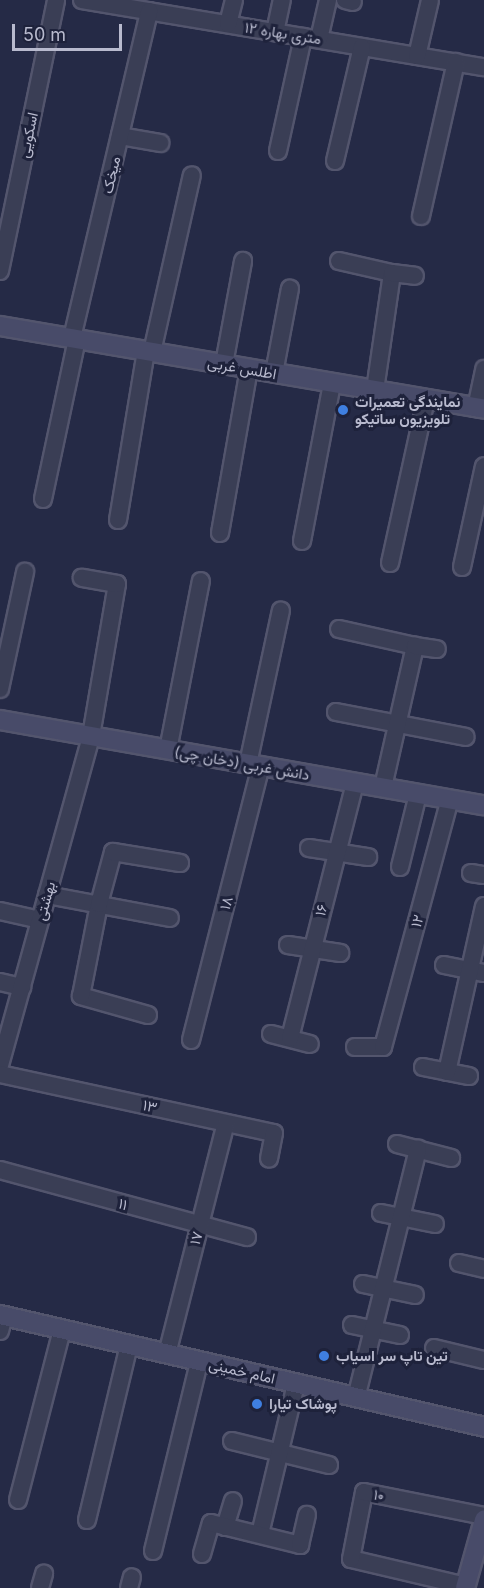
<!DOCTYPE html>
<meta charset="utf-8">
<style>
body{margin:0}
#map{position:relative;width:484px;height:1588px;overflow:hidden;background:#252a46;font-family:Inter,Vazirmatn,sans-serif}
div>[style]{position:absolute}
.roads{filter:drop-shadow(2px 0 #53556d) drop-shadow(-2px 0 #53556d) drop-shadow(0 2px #53556d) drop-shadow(0 -2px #53556d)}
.street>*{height:16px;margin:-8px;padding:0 8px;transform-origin:8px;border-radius:8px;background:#3a3e55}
.secondary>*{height:18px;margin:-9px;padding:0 9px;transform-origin:9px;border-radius:9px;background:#484b69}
.dots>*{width:16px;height:16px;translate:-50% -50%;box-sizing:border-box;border:3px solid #1e223b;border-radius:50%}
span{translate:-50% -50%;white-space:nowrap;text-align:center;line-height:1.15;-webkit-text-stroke:6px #1e223b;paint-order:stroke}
.street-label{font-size:15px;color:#b8bace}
.poi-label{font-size:15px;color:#b8bace;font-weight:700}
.left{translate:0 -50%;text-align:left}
.scale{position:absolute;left:12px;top:24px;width:110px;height:27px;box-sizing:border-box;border:3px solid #b8bace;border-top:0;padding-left:8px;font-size:18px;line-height:21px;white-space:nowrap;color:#b8bace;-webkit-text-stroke:4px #1e223b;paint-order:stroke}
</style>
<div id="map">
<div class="roads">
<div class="street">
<div style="left:82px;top:0;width:408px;rotate:9.5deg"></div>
<div style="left:345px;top:0;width:8px;rotate:14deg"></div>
<div style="left:228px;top:24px;width:25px;rotate:-76deg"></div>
<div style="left:275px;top:32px;width:33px;rotate:-78deg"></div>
<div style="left:319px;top:39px;width:40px;rotate:-77deg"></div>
<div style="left:417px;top:56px;width:57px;rotate:-76.9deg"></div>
<div style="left:120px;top:136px;width:41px;rotate:9.9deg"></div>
<div style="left:278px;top:151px;width:117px;rotate:-77.6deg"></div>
<div style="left:335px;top:161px;width:117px;rotate:-76.7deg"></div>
<div style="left:421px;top:216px;width:158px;rotate:-77.2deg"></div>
<div style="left:339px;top:261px;width:54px;rotate:12.8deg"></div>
<div style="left:0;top:271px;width:277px;rotate:-78.3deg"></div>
<div style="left:72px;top:338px;width:336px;rotate:-76.7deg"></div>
<div style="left:152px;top:352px;width:181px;rotate:-77.3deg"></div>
<div style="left:224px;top:364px;width:105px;rotate:-79.5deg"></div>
<div style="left:274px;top:373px;width:86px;rotate:-79.3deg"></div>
<div style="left:375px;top:390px;width:118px;rotate:-81.7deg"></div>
<div style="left:392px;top:273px;width:23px;rotate:7deg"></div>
<div style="left:476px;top:408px;width:40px;rotate:-78deg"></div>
<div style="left:43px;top:499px;width:164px;rotate:-78deg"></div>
<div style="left:118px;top:520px;width:171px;rotate:-80.6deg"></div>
<div style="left:220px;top:533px;width:167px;rotate:-80deg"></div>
<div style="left:302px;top:541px;width:161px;rotate:-79.2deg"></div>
<div style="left:390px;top:563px;width:168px;rotate:-77.6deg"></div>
<div style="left:462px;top:567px;width:103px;rotate:-77.7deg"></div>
<div style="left:339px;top:629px;width:78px;rotate:12.6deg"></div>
<div style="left:0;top:689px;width:120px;rotate:-77.9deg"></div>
<div style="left:336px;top:712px;width:132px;rotate:10.9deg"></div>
<div style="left:168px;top:750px;width:172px;rotate:-79deg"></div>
<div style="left:248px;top:764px;width:157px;rotate:-77.9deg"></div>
<div style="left:383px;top:787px;width:145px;rotate:-77.2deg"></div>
<div style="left:415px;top:646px;width:22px;rotate:8deg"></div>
<div style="left:309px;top:848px;width:60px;rotate:8.7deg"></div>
<div style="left:400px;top:867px;width:75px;rotate:-76.1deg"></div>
<div style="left:471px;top:873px;width:13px;rotate:9deg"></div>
<div style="left:47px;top:895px;width:125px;rotate:10.6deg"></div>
<div style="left:0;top:911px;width:41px;rotate:12.7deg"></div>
<div style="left:288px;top:945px;width:53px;rotate:8.7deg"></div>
<div style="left:444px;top:965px;width:41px;rotate:11.3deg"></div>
<div style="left:0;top:982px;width:23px;rotate:13deg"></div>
<div style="left:148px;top:1015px;width:70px;rotate:-164.2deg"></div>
<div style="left:81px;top:996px;width:94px;rotate:-78.9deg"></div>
<div style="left:99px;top:904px;width:54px;rotate:-74.9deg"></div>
<div style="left:113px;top:852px;width:68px;rotate:9.3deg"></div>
<div style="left:271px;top:1034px;width:40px;rotate:14.4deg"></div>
<div style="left:290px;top:1038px;width:263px;rotate:-75.7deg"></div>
<div style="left:191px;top:1040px;width:283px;rotate:-75.7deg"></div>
<div style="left:355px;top:1047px;width:28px"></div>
<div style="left:383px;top:1047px;width:257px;rotate:-74.9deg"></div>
<div style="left:0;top:1065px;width:341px;rotate:-74.5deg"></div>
<div style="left:91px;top:736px;width:154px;rotate:-80.3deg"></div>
<div style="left:117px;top:584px;width:36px;rotate:-170deg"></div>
<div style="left:423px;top:1067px;width:47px;rotate:11.1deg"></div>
<div style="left:447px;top:1072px;width:170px;rotate:-77.4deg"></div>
<div style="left:0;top:1074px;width:280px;rotate:12.2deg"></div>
<div style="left:274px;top:1133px;width:26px;rotate:101deg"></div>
<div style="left:397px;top:1144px;width:56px;rotate:14.5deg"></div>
<div style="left:0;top:1170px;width:256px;rotate:15.2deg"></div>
<div style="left:381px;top:1213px;width:55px;rotate:11.5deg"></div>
<div style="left:459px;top:1263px;width:26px;rotate:13deg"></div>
<div style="left:363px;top:1284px;width:53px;rotate:11.9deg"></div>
<div style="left:352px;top:1325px;width:49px;rotate:11.8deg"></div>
<div style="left:0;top:1331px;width:16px;rotate:-75deg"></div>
<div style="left:434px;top:1348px;width:51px;rotate:13.5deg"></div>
<div style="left:167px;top:1354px;width:238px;rotate:-75.7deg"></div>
<div style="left:356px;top:1398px;width:257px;rotate:-76deg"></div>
<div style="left:232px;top:1441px;width:100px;rotate:13.9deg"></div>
<div style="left:18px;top:1500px;width:176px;rotate:-75.5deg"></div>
<div style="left:87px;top:1520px;width:180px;rotate:-76.5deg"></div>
<div style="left:225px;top:1527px;width:27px;rotate:-73deg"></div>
<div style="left:260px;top:1534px;width:154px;rotate:-76.5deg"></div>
<div style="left:153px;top:1551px;width:195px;rotate:-76.3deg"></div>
<div style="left:202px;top:1554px;width:32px;rotate:-74deg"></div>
<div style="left:211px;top:1523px;width:92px;rotate:13.9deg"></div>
<div style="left:300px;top:1545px;width:31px;rotate:-77deg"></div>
<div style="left:466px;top:1586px;width:118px;rotate:-166.8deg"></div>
<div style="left:351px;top:1559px;width:68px;rotate:-79deg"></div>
<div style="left:364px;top:1492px;width:122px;rotate:11.3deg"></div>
<div style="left:40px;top:1588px;width:15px;rotate:-74deg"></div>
<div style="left:129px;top:1588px;width:11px;rotate:-75deg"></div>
</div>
<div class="secondary">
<div style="left:0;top:326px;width:491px;rotate:9.7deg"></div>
<div style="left:0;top:720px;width:491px;rotate:10deg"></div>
<div style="left:0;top:1315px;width:497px;rotate:13deg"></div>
<div style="left:465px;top:1588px;width:71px;rotate:-74.4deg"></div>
</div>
</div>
<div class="dots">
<div style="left:343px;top:410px;background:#3f7fe0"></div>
<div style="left:324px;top:1356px;background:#3f7fe0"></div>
<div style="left:257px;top:1404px;background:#3f7fe0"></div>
</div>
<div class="street-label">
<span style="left:283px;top:33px;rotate:9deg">۱۲ متری بهاره</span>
<span style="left:28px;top:135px;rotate:-78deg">اسکویی</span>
<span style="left:111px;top:175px;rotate:-77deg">میخک</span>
<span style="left:242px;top:368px;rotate:10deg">اطلس غربی</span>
<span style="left:242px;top:763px;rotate:10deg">دانش غربی (دخان چی)</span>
<span style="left:45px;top:901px;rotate:-75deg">بهشتی</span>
<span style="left:226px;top:903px;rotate:-76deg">۱۸</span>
<span style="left:321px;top:910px;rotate:-76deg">۱۶</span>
<span style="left:417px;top:921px;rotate:-75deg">۱۲</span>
<span style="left:150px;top:1106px;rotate:12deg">۱۳</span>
<span style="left:123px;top:1204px;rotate:15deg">۱۱</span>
<span style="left:196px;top:1238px;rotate:-76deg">۱۷</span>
<span style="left:242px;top:1371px;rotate:13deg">امام خمینی</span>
<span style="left:379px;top:1495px;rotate:11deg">۱۰</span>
</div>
<div class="poi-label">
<span class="left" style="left:355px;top:410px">نمایندگی تعمیرات<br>تلویزیون ساتیکو</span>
<span class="left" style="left:336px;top:1356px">تین تاپ سر اسیاب</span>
<span class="left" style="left:269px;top:1404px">پوشاک تیارا</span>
</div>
<div class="scale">50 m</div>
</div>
